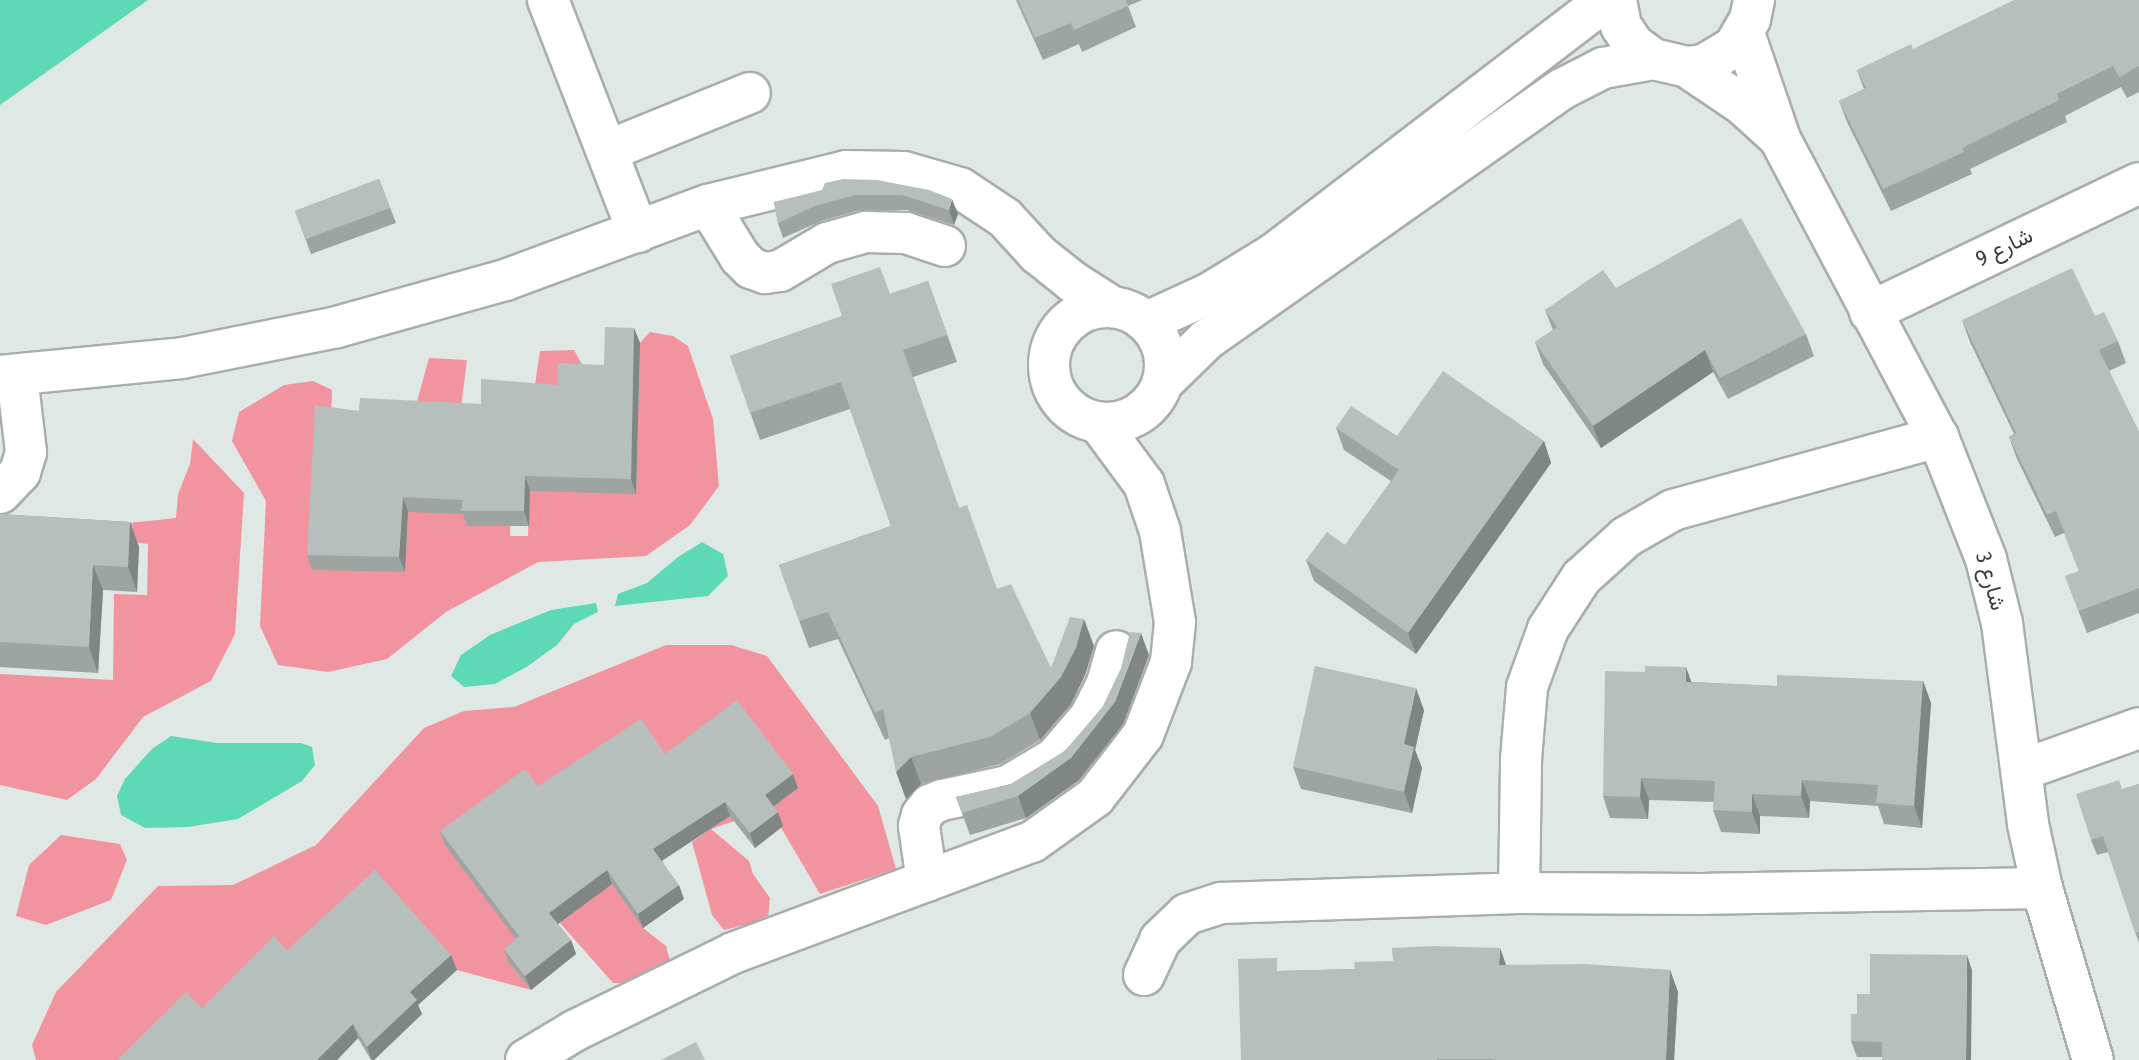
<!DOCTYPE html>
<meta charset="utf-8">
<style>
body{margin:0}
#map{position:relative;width:2139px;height:1060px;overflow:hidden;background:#e0e8e5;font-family:"Fira Sans Condensed",Vazirmatn,sans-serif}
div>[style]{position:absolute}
.green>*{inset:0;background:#f1949f}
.water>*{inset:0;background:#5dd9b6}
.roads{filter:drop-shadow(2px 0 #a7aeac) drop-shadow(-2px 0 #a7aeac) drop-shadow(0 2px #a7aeac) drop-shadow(0 -2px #a7aeac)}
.minor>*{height:40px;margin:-20px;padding:0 20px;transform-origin:20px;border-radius:20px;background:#fff}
.minor>.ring{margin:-20px;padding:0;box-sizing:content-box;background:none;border:40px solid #fff;border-radius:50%}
.wall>*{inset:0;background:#9da4a2}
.shaded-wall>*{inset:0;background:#808684}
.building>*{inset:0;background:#b7bfbc}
span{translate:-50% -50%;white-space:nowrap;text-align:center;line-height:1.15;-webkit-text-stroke:7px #fff;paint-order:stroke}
.street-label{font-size:22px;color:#383b3a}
</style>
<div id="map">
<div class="green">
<div style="clip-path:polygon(650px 332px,673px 336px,688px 346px,713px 419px,719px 486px,690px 525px,646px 556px,538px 562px,446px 612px,387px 659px,328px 672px,278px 665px,260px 626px,266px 501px,232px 441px,239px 412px,284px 385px,313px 381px,332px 390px,331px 421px,405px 572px,413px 416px,429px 358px,467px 360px,460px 416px,467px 526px,510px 526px,510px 536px,528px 536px,533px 398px,540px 351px,574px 350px,590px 379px,636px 494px,640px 343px)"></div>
<div style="clip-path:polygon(193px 439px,244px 493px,235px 634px,211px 681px,143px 717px,96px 779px,67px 800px,0 785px,0 674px,113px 680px,114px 594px,147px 595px,148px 544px,54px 531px,176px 518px,178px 494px,190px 464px)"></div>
<div style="clip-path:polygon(666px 645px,731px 645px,767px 656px,878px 806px,896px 869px,820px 894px,770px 809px,711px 829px,749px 861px,753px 874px,770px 898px,768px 919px,724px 930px,712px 915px,692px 842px,710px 829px,646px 733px,643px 928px,666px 946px,670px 961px,639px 983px,613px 983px,560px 923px,580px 907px,533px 920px,509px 963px,531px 990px,457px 970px,380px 886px,137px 1060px,36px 1060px,32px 1045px,56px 992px,158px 886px,233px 885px,316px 845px,424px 728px,464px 711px,514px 707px)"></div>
<div style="clip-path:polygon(61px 835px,120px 844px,127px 860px,111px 900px,46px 925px,16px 916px,29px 865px)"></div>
</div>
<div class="water">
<div style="clip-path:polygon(0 0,148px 0,0 105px)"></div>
<div style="clip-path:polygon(702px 542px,723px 554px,728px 576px,708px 596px,615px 606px,618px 594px,647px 583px,678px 557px)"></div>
<div style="clip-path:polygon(596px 603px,598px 612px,574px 624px,557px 645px,528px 666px,495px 684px,464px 687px,451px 676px,461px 655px,490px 635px,551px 610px)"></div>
<div style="clip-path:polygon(171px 736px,217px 743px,301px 743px,312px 747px,315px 765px,302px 781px,238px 819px,188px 827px,145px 828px,121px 815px,117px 796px,125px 779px,152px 749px)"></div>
</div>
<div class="roads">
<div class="minor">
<div style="left:548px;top:0;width:249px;rotate:68.8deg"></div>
<div style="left:1616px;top:0;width:26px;rotate:79deg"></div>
<div style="left:1621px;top:26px;width:23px;rotate:56deg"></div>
<div style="left:1634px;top:45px;width:24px;rotate:36deg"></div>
<div style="left:1653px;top:59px;width:35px;rotate:13deg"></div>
<div style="left:1687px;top:67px;width:17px;rotate:-7deg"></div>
<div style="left:1704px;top:65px;width:35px;rotate:-31deg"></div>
<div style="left:1734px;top:47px;width:32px;rotate:-60deg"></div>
<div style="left:1750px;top:19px;width:19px;rotate:-78deg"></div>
<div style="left:1744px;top:33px;width:112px;rotate:71.2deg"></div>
<div style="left:1780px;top:139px;width:337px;rotate:62.1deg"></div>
<div style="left:1938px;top:437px;width:131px;rotate:68.5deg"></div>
<div style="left:1986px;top:559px;width:66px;rotate:76deg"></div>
<div style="left:2002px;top:623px;width:203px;rotate:82.6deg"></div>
<div style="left:2028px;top:824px;width:66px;rotate:77.7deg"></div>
<div style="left:2042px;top:888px;width:179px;rotate:73.5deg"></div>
<div style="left:1687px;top:67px;width:66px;rotate:33.9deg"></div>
<div style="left:1742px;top:104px;width:45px;rotate:42.3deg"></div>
<div style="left:607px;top:151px;width:154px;rotate:-22.1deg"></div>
<div style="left:708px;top:205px;width:61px;rotate:58.4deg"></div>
<div style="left:740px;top:257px;width:16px;rotate:45deg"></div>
<div style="left:751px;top:268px;width:15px;rotate:20deg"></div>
<div style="left:765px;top:273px;width:15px;rotate:-8deg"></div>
<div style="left:780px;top:271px;width:55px;rotate:-30.8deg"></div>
<div style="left:827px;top:243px;width:41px;rotate:-15.8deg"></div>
<div style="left:866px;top:232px;width:40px;rotate:1.4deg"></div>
<div style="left:906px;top:233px;width:41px;rotate:18.4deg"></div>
<div class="ring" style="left:1049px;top:307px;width:76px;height:76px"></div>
<div style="left:1870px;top:312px;width:298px;rotate:-25.6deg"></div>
<div style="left:1147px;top:322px;width:69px;rotate:-24.7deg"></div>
<div style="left:1210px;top:293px;width:76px;rotate:-31.6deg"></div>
<div style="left:1275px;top:253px;width:417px;rotate:-37.4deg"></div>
<div style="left:0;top:376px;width:183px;rotate:-5.6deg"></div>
<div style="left:182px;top:358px;width:158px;rotate:-11.3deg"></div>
<div style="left:337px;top:327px;width:174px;rotate:-15.6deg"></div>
<div style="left:505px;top:280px;width:216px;rotate:-20.3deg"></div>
<div style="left:708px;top:205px;width:142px;rotate:-13.8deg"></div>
<div style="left:846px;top:171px;width:58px;rotate:1deg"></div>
<div style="left:904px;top:172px;width:58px;rotate:15.9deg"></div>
<div style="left:960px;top:188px;width:54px;rotate:33.7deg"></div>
<div style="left:1005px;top:218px;width:49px;rotate:47.5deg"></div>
<div style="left:1038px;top:254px;width:45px;rotate:38.7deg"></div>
<div style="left:1073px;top:282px;width:45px;rotate:32.3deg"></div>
<div style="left:1164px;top:381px;width:59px;rotate:-44.3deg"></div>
<div style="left:1206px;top:340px;width:436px;rotate:-35.2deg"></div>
<div style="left:1562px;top:89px;width:46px;rotate:-27.1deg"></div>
<div style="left:1603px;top:68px;width:51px;rotate:-10.2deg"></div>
<div style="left:0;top:493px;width:29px;rotate:-46deg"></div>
<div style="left:20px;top:472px;width:21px;rotate:-73deg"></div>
<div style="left:26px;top:452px;width:78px;rotate:-96.7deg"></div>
<div style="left:2022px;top:770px;width:124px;rotate:-19.7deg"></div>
<div style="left:927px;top:881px;width:56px;rotate:-98.3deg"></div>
<div style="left:919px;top:826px;width:11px;rotate:-75deg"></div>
<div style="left:922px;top:815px;width:13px;rotate:-51deg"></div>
<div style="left:930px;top:805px;width:13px;rotate:-23deg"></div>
<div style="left:942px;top:800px;width:67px;rotate:-12deg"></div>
<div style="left:1008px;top:786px;width:55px;rotate:-30.8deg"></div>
<div style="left:1055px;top:758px;width:54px;rotate:-49.5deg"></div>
<div style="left:1090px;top:717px;width:38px;rotate:-63deg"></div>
<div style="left:1107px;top:683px;width:33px;rotate:-74deg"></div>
<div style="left:1519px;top:893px;width:134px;rotate:-89.1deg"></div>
<div style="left:1521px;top:759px;width:72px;rotate:-85.2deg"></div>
<div style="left:1527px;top:687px;width:62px;rotate:-70.1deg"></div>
<div style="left:1548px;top:629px;width:61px;rotate:-57.1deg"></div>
<div style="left:1581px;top:578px;width:61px;rotate:-42.3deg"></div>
<div style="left:1626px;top:537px;width:54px;rotate:-29.9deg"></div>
<div style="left:1673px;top:510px;width:275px;rotate:-15.4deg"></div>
<div style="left:1144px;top:975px;width:38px;rotate:-65deg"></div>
<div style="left:1160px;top:940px;width:37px;rotate:-44deg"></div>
<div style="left:1187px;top:914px;width:36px;rotate:-18deg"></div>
<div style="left:1221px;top:903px;width:298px;rotate:-1.9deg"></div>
<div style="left:1519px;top:893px;width:183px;rotate:0.3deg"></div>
<div style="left:1702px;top:894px;width:340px;rotate:-1deg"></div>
<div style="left:526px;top:1060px;width:56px;rotate:-31.1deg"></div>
<div style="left:574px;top:1031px;width:177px;rotate:-26.1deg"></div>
<div style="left:733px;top:953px;width:319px;rotate:-20.4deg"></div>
<div style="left:1032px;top:842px;width:77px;rotate:-35.5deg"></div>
<div style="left:1095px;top:797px;width:78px;rotate:-52.3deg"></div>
<div style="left:1143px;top:735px;width:78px;rotate:-69deg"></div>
<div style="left:1171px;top:662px;width:40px;rotate:-84.3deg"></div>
<div style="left:1175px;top:622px;width:92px;rotate:-99.4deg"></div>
<div style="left:1160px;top:531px;width:50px;rotate:-108.8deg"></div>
<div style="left:1144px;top:484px;width:76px;rotate:-126.4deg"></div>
</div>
</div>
<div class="wall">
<div style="clip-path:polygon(1016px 0,1142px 0,1128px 6px,1136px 27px,1082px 52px,1079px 44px,1043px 60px)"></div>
<div style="clip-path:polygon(2139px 0,2139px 92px,2127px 98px,2121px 87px,2065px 116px,2067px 122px,1970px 169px,1972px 174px,1891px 211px,1847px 122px,1839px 101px,1864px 89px,1857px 70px)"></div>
<div style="clip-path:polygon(379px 179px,396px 223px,311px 254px,295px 211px)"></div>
<div style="clip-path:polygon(877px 180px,958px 214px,954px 225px,907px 210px,860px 210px,821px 221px,783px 238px,778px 223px,774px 202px)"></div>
<div style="clip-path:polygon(928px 281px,957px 362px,913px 377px,959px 508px,997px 589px,1051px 668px,1094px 646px,1085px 675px,1071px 704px,1040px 740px,1000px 764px,921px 784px,906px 799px,889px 738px,885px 740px,838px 639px,809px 648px,779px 565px,891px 526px,850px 409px,760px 440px,730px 356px,842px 316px,890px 294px)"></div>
<div style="clip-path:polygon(1616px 288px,1806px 334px,1814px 356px,1728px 399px,1713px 372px,1601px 448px,1543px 364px,1535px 342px,1553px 330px,1545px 310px)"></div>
<div style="clip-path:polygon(2095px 316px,2118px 341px,2126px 363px,2109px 371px,2139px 432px,2139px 613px,2087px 633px,2065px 576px,2079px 571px,2064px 533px,2055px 537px,2017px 459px,2009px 437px,2014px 434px,1970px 342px,1962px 320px)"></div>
<div style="clip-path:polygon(634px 328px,640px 343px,636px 494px,530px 491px,529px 526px,467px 526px,463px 514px,408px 512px,405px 572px,312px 570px,307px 555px,359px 411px,481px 404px,557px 385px,604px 365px)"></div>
<div style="clip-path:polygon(1336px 428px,1397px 436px,1544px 441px,1551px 463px,1416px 654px,1314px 581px,1306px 560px,1345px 545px,1391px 481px,1344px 450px)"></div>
<div style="clip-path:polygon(0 514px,130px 522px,139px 547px,137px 592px,103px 590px,98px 673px,0 667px)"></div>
<div style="clip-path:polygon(1149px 655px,1123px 724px,1079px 780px,1026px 818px,970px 835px,956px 797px,1011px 784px,1065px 751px)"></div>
<div style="clip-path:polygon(1923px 681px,1931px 703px,1922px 828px,1884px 824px,1878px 806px,1810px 801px,1809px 818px,1760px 816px,1760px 834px,1721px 832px,1713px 810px,1714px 802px,1649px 800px,1648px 819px,1610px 818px,1603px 796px,1691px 682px,1777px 686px)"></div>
<div style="clip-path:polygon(1424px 710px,1415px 750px,1422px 768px,1412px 813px,1301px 789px,1293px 767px)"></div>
<div style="clip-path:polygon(2139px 784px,2139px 943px,2108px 852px,2097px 855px,2091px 840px,2123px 789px)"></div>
<div style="clip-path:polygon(538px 786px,798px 788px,774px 806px,783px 826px,755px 848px,730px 816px,662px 861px,684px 899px,643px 928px,612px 884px,558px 924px,571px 940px,576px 954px,531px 990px,509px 963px,504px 949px,516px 939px,445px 845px,440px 831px)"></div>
<div style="clip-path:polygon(287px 950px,451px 955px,457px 970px,418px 1005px,422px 1014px,374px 1060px,371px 1060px,358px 1038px,337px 1060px,117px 1060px,202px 1008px)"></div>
<div style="clip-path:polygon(1506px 965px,1670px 970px,1678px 992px,1674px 1060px,1241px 1060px,1281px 971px)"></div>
<div style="clip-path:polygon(1972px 970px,1882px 1057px,1857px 1057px,1851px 1041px,1857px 1014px,1870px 994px)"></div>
</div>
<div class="shaded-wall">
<div style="clip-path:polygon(952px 199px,958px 214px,954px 225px,949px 210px)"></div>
<div style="clip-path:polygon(634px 328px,640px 343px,636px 494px,631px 479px)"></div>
<div style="clip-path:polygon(1705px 350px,1713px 372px,1601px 448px,1593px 426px)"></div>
<div style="clip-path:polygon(1544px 441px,1551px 463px,1416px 654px,1408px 633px)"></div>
<div style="clip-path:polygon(525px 476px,530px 491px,529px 526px,524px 511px)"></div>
<div style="clip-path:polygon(403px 497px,408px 512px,405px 572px,399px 557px)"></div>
<div style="clip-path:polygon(130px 522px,139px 547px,137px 592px,128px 567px)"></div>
<div style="clip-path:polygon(93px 565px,103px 590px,98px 673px,89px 647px)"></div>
<div style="clip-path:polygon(1084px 619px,1094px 646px,1085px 675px,1071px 704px,1040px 740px,1030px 713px)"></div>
<div style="clip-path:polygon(1141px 633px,1149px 655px,1123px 724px,1079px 780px,1026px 818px,1018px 796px,1115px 702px)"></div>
<div style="clip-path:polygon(1686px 667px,1694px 689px,1686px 682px)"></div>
<div style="clip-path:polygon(1923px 681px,1931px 703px,1922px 828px,1914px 806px)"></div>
<div style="clip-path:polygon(1416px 688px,1424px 710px,1415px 750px,1422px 768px,1412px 813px,1404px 792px,1404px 744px)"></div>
<div style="clip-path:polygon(911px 757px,921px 784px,906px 799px,896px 772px)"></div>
<div style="clip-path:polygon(793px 774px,798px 788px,770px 809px,765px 795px)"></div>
<div style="clip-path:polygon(1641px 778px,1649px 800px,1648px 819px,1640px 797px)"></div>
<div style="clip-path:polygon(1802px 780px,1810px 801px,1809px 818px,1801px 796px)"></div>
<div style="clip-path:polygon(1752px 794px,1760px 816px,1760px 834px,1752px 812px)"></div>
<div style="clip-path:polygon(725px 802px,730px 816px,658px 863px,653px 849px)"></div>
<div style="clip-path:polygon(778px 812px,783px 826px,755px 848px,750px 833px)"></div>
<div style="clip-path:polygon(607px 870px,612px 884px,554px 927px,549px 913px)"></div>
<div style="clip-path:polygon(679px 885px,684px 899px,643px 928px,638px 914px)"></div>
<div style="clip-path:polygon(571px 940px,576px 954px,531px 990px,525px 976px)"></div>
<div style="clip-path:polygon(1500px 948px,1508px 970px,1499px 965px)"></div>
<div style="clip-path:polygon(451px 955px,457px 970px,418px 1005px,422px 1014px,374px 1060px,372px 1060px,367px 1047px,410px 992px)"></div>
<div style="clip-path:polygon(1967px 955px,1972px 970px,1971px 1060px,1966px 1060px)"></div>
<div style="clip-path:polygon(1670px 970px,1678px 992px,1674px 1060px,1666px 1060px)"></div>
<div style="clip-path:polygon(353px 1024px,358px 1038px,337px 1060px,317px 1060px)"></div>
</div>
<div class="building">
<div style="clip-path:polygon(1018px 0,1126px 0,1128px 6px,1074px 30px,1071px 23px,1035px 38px)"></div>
<div style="clip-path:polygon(2014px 0,2139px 0,2139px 66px,2119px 77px,2113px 66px,2057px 94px,2059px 100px,1962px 148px,1964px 152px,1883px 189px,1839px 101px,1866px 88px,1857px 70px,1911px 44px,1913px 49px)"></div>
<div style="clip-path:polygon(379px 179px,390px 208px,306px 239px,295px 211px)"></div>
<div style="clip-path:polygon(843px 179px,877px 180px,929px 190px,952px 199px,949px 210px,902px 195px,855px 195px,815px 206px,778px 223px,774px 202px,822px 190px,825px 183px)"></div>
<div style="clip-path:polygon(1741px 218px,1806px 334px,1720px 378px,1705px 350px,1593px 426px,1535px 342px,1557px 327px,1545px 310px,1603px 270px,1616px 288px)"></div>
<div style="clip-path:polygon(880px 267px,890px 294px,928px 281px,947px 335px,903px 350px,959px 508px,967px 505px,997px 589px,1011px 584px,1051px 668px,1070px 617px,1084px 619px,1076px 648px,1061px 677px,1030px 713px,990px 737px,911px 757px,896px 772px,883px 709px,875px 713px,828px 612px,799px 621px,779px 565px,891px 526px,841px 382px,750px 413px,730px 356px,842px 316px,831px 284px)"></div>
<div style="clip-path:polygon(2072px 268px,2095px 316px,2104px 312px,2118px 341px,2099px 350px,2139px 432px,2139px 588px,2079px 611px,2065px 576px,2079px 571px,2056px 511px,2047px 515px,2009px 437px,2016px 433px,1962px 320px)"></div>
<div style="clip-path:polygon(605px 327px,634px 328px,631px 479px,525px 476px,524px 511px,461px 511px,463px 500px,403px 497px,399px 557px,307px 555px,315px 405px,359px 411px,360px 398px,481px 404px,481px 379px,557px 385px,558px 363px,604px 365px)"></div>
<div style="clip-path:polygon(1443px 371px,1544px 441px,1408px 633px,1306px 560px,1327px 532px,1345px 545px,1399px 470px,1336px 428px,1351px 406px,1397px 436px)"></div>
<div style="clip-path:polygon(0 514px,130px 522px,128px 567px,93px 565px,89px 647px,0 642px)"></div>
<div style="clip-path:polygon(1130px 632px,1141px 633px,1115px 702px,1071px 758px,1018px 796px,962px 813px,956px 797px,1011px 784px,1065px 751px,1103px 706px,1121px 668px)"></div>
<div style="clip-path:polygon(1315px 666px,1416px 688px,1404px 744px,1414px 747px,1404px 792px,1293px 767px)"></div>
<div style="clip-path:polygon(1645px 666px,1686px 667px,1686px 682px,1777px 686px,1777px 675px,1923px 681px,1914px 806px,1876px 803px,1878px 785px,1802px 780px,1801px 796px,1752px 794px,1752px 812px,1713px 810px,1715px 781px,1641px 778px,1640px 797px,1603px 796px,1605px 671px,1645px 672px)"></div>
<div style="clip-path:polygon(737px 700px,793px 774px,765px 795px,778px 812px,750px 833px,725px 802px,653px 849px,679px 885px,638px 914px,607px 870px,549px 913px,571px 940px,525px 976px,504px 949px,519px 936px,440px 831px,525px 769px,538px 786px,641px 719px,665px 754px)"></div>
<div style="clip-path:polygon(2119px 780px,2122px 789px,2139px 784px,2139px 932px,2135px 933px,2103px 836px,2091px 840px,2076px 794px)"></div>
<div style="clip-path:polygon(375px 870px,451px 955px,410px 992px,417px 1000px,367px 1047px,353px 1024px,317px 1060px,117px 1060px,186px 992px,202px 1008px,274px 936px,287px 950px)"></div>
<div style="clip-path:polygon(1433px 946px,1500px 948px,1499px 965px,1586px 964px,1670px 970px,1666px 1060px,1494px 1060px,1494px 1059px,1437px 1059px,1437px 1060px,1241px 1060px,1238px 959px,1277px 958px,1277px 971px,1355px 969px,1354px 962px,1393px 961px,1392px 948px)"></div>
<div style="clip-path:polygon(1870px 954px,1967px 955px,1966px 1060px,1882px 1060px,1882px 1042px,1851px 1041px,1851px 1014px,1857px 1014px,1857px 994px,1870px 994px)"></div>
<div style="clip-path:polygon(696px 1042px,705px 1060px,661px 1060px)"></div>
</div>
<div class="street-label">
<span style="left:2004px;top:247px;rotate:-26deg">شارع 9</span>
<span style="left:1991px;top:581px;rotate:74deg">شارع 3</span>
</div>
</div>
